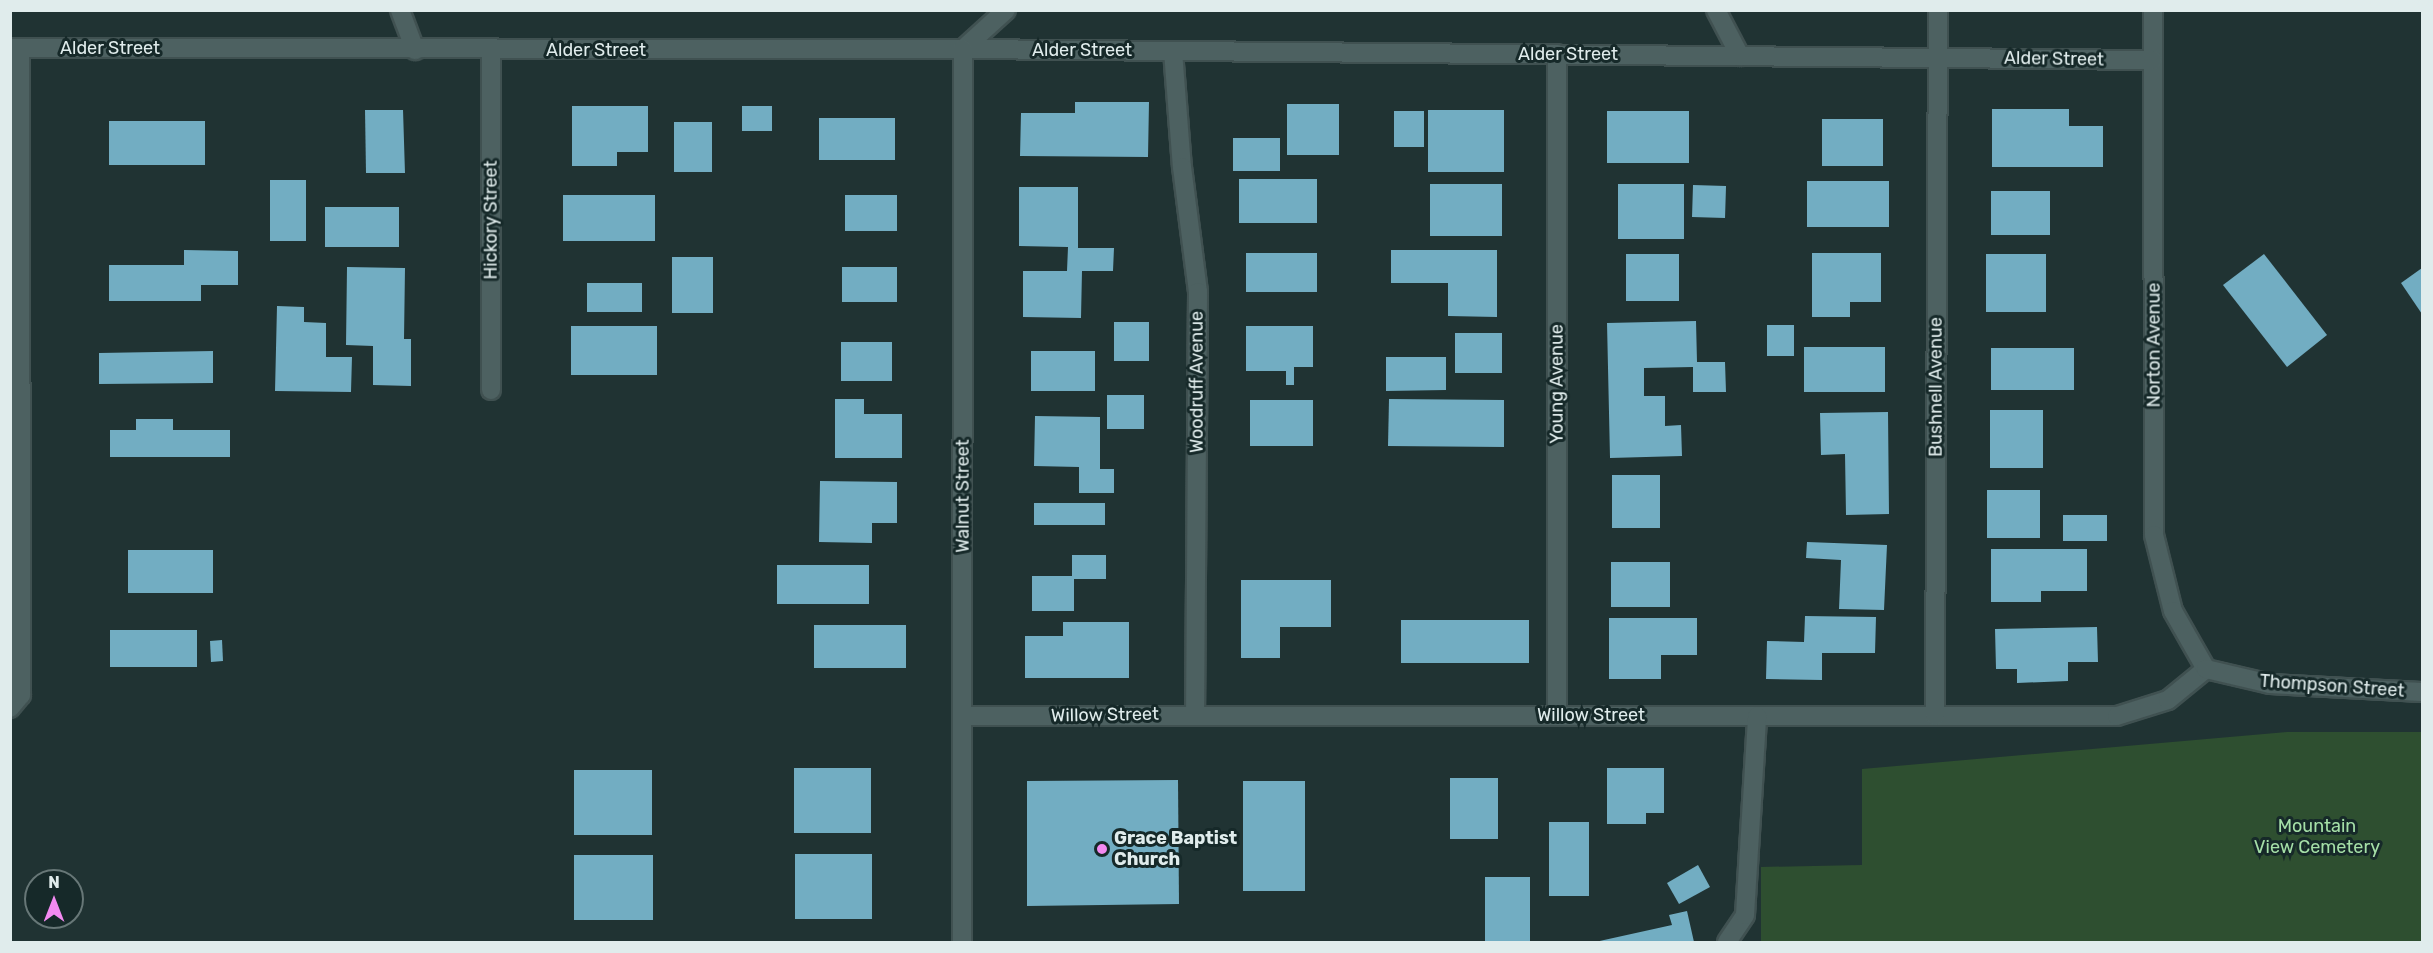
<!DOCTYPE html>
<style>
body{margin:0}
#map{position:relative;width:2433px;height:953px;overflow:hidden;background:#203333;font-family:Rubik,sans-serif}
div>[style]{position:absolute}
.green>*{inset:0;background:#2e4f30}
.building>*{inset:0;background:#72adc2}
.roads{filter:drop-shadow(2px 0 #405151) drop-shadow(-2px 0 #405151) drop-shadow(0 2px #405151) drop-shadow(0 -2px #405151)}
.minor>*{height:18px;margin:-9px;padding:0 9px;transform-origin:9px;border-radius:9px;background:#4d6161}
.tertiary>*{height:18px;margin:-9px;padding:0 9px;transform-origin:9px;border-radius:9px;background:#4d6161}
.dots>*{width:16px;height:16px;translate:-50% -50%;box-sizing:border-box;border:3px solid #162929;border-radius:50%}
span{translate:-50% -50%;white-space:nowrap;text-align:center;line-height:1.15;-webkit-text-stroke:6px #162929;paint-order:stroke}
.street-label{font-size:18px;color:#e0ecec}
.park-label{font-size:18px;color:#a5dfa7}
.poi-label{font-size:18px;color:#e0ecec;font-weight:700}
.left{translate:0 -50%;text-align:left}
.frame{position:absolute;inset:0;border:12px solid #e0ecec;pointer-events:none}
.north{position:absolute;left:24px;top:869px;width:60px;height:60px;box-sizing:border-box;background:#162929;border:2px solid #677777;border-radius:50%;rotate:0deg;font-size:16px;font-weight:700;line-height:24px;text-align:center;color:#e0ecec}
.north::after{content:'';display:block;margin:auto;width:21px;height:27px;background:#f38af1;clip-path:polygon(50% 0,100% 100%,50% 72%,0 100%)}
</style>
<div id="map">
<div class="green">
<div style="clip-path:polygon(2287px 732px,2422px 732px,2422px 942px,1761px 942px,1761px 867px,1862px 865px,1862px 769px)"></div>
</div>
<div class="building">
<div style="clip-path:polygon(1075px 102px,1149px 102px,1148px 157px,1020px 156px,1021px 113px,1075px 113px)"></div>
<div style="clip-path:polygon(1287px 104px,1339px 104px,1339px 155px,1287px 155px)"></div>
<div style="clip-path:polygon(572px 106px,648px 106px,648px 152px,617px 152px,617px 166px,572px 166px)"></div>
<div style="clip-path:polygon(742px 106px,772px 106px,772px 131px,742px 131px)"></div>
<div style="clip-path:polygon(1992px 109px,2069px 109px,2069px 126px,2103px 126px,2103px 167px,1992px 167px)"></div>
<div style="clip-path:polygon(365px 110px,403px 110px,405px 173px,366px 173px)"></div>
<div style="clip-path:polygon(1428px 110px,1504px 110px,1504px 172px,1428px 172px)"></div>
<div style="clip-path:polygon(1394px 111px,1424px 111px,1424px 147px,1394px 147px)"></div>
<div style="clip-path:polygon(1607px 111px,1689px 111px,1689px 163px,1607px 163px)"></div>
<div style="clip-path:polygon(819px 118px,895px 118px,895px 160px,819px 160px)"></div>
<div style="clip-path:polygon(1822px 119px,1883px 119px,1883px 166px,1822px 166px)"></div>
<div style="clip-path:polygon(109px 121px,205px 121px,205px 165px,109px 165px)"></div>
<div style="clip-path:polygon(674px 122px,712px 122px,712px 172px,674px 172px)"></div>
<div style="clip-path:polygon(1233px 138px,1280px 138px,1280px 171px,1233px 171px)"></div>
<div style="clip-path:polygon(1239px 179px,1317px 179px,1317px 223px,1239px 223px)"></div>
<div style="clip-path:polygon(270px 180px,306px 180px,306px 241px,270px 241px)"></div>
<div style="clip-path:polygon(1807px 181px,1889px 181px,1889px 227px,1807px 227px)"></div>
<div style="clip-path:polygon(1430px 184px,1502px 184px,1502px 236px,1430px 236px)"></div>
<div style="clip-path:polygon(1618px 184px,1684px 184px,1684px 239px,1618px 239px)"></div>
<div style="clip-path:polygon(1693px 185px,1726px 186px,1725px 218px,1692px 217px)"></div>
<div style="clip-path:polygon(1019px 187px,1078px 187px,1078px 248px,1114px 248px,1113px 271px,1082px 271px,1081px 318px,1023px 317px,1023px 271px,1067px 271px,1068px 247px,1019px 246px)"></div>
<div style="clip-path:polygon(1991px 191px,2050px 191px,2050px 235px,1991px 235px)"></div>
<div style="clip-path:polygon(563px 195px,655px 195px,655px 241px,563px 241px)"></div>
<div style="clip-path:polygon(845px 195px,897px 195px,897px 231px,845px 231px)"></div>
<div style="clip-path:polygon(325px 207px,399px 207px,399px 247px,325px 247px)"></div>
<div style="clip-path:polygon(184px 250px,238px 251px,238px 285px,201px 285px,201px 301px,109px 301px,109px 265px,184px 265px)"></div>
<div style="clip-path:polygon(1391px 250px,1497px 250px,1497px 317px,1448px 316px,1448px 283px,1391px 283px)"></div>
<div style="clip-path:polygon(1246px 253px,1317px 253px,1317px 292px,1246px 292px)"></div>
<div style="clip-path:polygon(1812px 253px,1881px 253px,1881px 302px,1850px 302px,1850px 317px,1812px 317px)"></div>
<div style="clip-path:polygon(1626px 254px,1679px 254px,1679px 301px,1626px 301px)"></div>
<div style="clip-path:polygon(1986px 254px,2046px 254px,2046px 312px,1986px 312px)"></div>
<div style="clip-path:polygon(2264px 254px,2327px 335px,2287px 367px,2223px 285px)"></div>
<div style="clip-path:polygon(672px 257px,713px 257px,713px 313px,672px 313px)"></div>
<div style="clip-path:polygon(347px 267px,405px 268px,404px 339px,411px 339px,411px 386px,373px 385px,373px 346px,346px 345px)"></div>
<div style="clip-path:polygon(842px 267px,897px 267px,897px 302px,842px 302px)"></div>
<div style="clip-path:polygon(2422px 268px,2422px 314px,2401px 283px)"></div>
<div style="clip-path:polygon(587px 283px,642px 283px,642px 312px,587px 312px)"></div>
<div style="clip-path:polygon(277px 306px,304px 307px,304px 322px,326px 323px,326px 357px,352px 357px,351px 392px,275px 391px)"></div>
<div style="clip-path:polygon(1696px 321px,1697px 362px,1725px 362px,1726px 392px,1693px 392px,1693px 367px,1644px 368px,1644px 396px,1665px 396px,1665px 426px,1681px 425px,1682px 456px,1610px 458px,1607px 323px)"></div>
<div style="clip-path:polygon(1114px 322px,1149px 322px,1149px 361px,1114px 361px)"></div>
<div style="clip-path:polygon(1767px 325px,1794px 325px,1794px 356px,1767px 356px)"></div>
<div style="clip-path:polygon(571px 326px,657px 326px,657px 375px,571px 375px)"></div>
<div style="clip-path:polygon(1246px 326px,1313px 326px,1313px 367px,1294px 367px,1294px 385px,1286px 385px,1286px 371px,1246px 371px)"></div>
<div style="clip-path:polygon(1455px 333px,1502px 333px,1502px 373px,1455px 373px)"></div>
<div style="clip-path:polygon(841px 342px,892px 342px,892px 381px,841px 381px)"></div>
<div style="clip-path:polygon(1804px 347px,1885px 347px,1885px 392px,1804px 392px)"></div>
<div style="clip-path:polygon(1991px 348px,2074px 348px,2074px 390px,1991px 390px)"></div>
<div style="clip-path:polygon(213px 351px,213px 383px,99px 384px,99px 353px)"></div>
<div style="clip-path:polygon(1031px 351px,1095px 351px,1095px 391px,1031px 391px)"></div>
<div style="clip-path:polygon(1386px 357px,1446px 357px,1446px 390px,1386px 391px)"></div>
<div style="clip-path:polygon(1107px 395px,1144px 395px,1144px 429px,1107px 429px)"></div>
<div style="clip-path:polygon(835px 399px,864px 399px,864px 414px,902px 414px,902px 458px,835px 458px)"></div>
<div style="clip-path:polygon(1389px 399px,1504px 400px,1504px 447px,1388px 446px)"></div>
<div style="clip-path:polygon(1250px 400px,1313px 400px,1313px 446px,1250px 446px)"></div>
<div style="clip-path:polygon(1990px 410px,2043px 410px,2043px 468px,1990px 468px)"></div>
<div style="clip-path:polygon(1888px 412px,1889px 514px,1846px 515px,1845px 454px,1821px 455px,1820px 413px)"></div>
<div style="clip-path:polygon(1035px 416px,1100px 417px,1100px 469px,1114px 469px,1114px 493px,1079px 493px,1079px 467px,1034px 466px)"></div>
<div style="clip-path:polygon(136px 419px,173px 419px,173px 430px,230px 430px,230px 457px,110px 457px,110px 430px,136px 430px)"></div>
<div style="clip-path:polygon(1612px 475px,1660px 475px,1660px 528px,1612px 528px)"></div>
<div style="clip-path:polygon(820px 481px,897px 482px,897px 523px,872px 523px,872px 543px,819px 542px)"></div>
<div style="clip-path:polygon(1987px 490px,2040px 490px,2040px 538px,1987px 538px)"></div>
<div style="clip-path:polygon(1034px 503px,1105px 503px,1105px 525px,1034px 525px)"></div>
<div style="clip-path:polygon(2063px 515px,2107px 515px,2107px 541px,2063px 541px)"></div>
<div style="clip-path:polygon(1807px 542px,1887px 545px,1884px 610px,1839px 609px,1841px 560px,1806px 558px)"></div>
<div style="clip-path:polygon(1991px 549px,2087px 549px,2087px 591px,2041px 591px,2041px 602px,1991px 602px)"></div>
<div style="clip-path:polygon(128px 550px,213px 550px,213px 593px,128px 593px)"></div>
<div style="clip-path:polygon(1072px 555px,1106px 555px,1106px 579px,1074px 579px,1074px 611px,1032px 611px,1032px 576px,1072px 576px)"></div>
<div style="clip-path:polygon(1611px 562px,1670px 562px,1670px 607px,1611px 607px)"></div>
<div style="clip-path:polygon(777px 565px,869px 565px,869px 604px,777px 604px)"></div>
<div style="clip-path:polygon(1241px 580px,1331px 580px,1331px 627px,1280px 627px,1280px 658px,1241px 658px)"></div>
<div style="clip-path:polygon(1805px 616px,1876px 617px,1875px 653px,1822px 653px,1822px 680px,1766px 679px,1767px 641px,1804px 642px)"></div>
<div style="clip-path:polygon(1609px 618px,1697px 618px,1697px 655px,1661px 655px,1661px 679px,1609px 679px)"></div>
<div style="clip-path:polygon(1401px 620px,1529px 620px,1529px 663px,1401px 663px)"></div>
<div style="clip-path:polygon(1063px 622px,1129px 622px,1129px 678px,1025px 678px,1025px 636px,1063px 636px)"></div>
<div style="clip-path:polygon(814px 625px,906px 625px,906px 668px,814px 668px)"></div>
<div style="clip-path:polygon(2097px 627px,2098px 662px,2068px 662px,2068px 681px,2017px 683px,2017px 669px,1996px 669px,1995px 629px)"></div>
<div style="clip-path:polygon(110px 630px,197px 630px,197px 667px,110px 667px)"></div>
<div style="clip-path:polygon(222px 640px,223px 661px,211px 662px,210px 641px)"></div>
<div style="clip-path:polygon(794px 768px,871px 768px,871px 833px,794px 833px)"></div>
<div style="clip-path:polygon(1607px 768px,1664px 768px,1664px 813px,1646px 813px,1646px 824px,1607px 824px)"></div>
<div style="clip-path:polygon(574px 770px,652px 770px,652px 835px,574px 835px)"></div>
<div style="clip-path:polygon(1450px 778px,1498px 778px,1498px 839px,1450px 839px)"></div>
<div style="clip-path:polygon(1178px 780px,1179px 904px,1027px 906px,1027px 781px)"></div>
<div style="clip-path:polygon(1243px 781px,1305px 781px,1305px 891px,1243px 891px)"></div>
<div style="clip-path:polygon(1549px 822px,1589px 822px,1589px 896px,1549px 896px)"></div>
<div style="clip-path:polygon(795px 854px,872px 854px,872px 919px,795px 919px)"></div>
<div style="clip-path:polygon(574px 855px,653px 855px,653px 920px,574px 920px)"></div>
<div style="clip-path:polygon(1698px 865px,1710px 887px,1679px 904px,1667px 883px)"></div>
<div style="clip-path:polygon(1485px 877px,1530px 877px,1530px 942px,1485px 942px)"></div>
<div style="clip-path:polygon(1687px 911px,1694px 942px,1595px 942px,1672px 925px,1669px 915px)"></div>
</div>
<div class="roads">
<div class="minor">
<div style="left:400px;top:10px;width:43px;rotate:69.4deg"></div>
<div style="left:1716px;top:10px;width:52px;rotate:62.4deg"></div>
<div style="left:963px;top:49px;width:58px;rotate:-42.2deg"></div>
<div style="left:491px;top:50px;width:340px;rotate:90deg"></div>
<div style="left:1173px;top:51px;width:116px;rotate:85.6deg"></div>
<div style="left:1182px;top:167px;width:126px;rotate:82.7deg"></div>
<div style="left:1198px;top:292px;width:422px;rotate:90.4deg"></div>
<div style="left:1557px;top:54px;width:661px;rotate:90deg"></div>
<div style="left:10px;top:708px;width:17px;rotate:-50deg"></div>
<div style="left:21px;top:695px;width:647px;rotate:-90.09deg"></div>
<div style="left:962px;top:716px;width:1155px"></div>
<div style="left:2117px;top:716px;width:53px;rotate:-17.4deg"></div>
<div style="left:2168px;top:700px;width:49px;rotate:-39.2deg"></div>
<div style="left:1935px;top:716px;width:706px;rotate:-89.76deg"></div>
<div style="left:1727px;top:942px;width:32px;rotate:-56deg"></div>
<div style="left:1745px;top:915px;width:199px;rotate:-86.5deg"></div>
</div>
<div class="tertiary">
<div style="left:2153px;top:10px;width:525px;rotate:89.89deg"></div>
<div style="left:2154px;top:535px;width:78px;rotate:76deg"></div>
<div style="left:2173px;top:611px;width:67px;rotate:60.4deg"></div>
<div style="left:2206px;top:669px;width:66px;rotate:13.2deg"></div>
<div style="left:2270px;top:684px;width:152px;rotate:3deg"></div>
<div style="left:10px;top:48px;width:953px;rotate:0.06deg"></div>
<div style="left:963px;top:49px;width:1190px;rotate:0.53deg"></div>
<div style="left:962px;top:942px;width:893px;rotate:-89.94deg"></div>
</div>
</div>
<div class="dots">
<div style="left:1102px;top:849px;background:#f38af1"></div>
</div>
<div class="street-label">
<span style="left:110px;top:48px">Alder Street</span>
<span style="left:596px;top:50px">Alder Street</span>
<span style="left:1082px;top:50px">Alder Street</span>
<span style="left:1568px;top:54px">Alder Street</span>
<span style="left:2054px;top:59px;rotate:1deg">Alder Street</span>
<span style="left:491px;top:220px;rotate:-90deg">Hickory Street</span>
<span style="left:2154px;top:345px;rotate:-90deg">Norton Avenue</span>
<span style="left:1197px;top:382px;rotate:-90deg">Woodruff Avenue</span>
<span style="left:1557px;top:384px;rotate:-90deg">Young Avenue</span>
<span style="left:1936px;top:387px;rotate:-90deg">Bushnell Avenue</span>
<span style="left:963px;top:496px;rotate:-90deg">Walnut Street</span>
<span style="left:2332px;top:686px;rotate:4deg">Thompson Street</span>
<span style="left:1105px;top:715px;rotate:-1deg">Willow Street</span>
<span style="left:1591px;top:715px">Willow Street</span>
</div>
<div class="park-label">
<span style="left:2317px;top:837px">Mountain<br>View Cemetery</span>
</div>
<div class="poi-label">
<span class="left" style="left:1114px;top:849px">Grace Baptist<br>Church</span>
</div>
<div class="frame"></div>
<div class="north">N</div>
</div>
